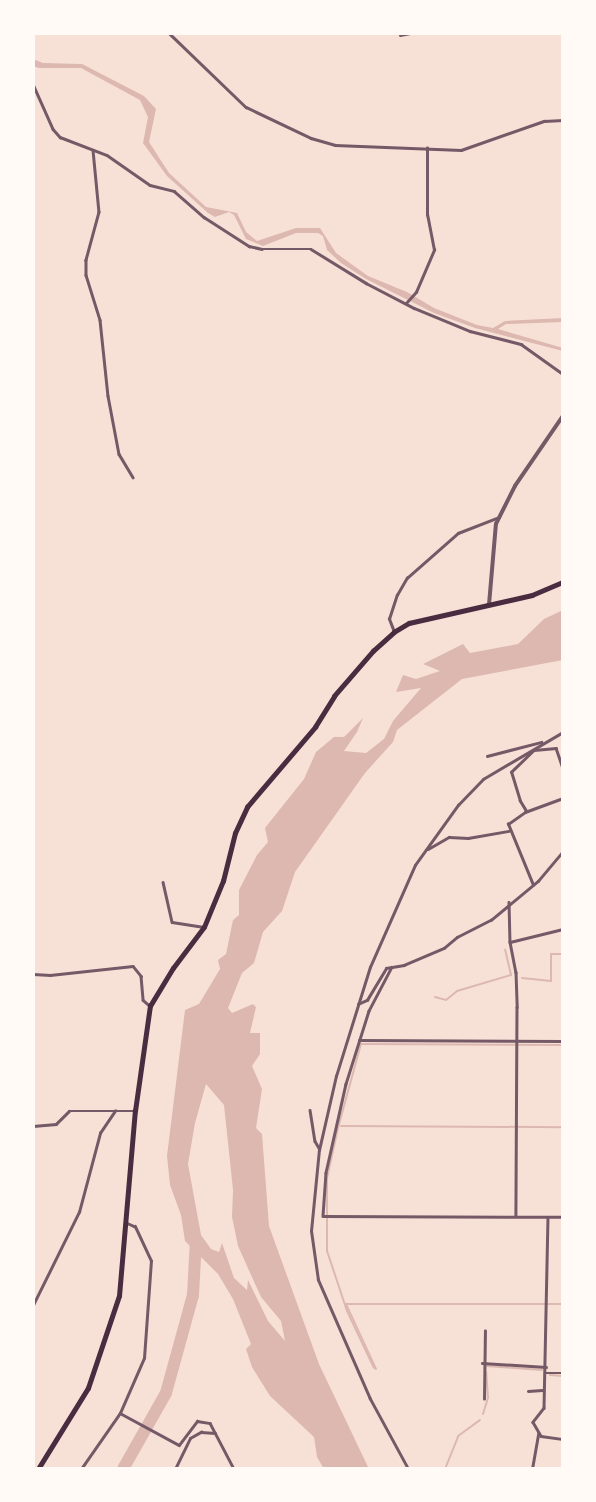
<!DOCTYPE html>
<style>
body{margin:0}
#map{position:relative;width:596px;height:1502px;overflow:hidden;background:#f7e1d7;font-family:"Space Grotesk",sans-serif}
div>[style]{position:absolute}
.water>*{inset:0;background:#dcb8b0}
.stream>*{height:2px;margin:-1px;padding:0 1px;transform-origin:1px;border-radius:1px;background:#dcb8b0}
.river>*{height:12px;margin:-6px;padding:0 6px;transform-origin:6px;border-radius:6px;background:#dcb8b0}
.minor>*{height:2.5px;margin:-1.25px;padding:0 1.25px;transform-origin:1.25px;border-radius:1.25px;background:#755966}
.tertiary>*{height:3.5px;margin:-1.75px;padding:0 1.75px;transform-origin:1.75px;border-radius:1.75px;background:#755966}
.secondary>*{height:4.5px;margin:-2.25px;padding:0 2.25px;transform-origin:2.25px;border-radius:2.25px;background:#4a2c40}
span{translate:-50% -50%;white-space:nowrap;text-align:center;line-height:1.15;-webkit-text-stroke:7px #fffaf5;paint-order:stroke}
.frame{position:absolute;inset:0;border:35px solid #fffaf5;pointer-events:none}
</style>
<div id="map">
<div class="water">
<div style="clip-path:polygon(33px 59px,43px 63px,82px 64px,144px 96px,156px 109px,149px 142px,169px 173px,206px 207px,237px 213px,246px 232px,257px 241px,296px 228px,320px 228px,336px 253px,368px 276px,407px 292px,434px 308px,477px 325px,493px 328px,505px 321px,563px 318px,563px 322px,506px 324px,498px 329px,563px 348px,563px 351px,475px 328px,434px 313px,366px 279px,341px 263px,327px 250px,323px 236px,318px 233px,296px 233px,263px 246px,246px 239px,234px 215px,229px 212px,215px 217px,208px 213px,167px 176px,143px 143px,148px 117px,140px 100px,81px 68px,39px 68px,33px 66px)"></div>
<div style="clip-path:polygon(evenodd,563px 610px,563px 660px,462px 679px,397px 730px,393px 742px,365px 773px,295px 872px,282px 911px,263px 932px,254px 963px,242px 973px,228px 1008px,232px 1013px,253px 1004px,256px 1007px,250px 1033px,260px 1033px,260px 1054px,252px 1066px,262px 1089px,256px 1128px,262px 1134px,269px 1226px,319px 1364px,369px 1469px,324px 1469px,317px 1457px,314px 1437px,270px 1396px,252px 1367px,246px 1349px,251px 1344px,233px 1299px,218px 1274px,185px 1241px,181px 1215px,170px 1185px,167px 1156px,185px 1010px,199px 1004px,220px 969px,218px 960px,226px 954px,233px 920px,239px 915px,239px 890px,257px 855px,268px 842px,265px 828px,304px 779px,316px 752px,334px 737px,344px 737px,363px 718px,357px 732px,344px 751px,366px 753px,384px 739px,393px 721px,421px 688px,396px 692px,403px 675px,416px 679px,440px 671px,423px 664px,463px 644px,470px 653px,518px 644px,544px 619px,563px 610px,206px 1084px,224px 1105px,233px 1190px,232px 1217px,238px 1246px,261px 1297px,281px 1321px,285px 1341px,268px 1321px,248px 1280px,247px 1290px,234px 1278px,222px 1243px,219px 1252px,211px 1249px,201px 1235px,188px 1164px,195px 1123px,206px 1084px)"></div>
</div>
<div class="stream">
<div style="left:522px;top:978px;width:29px;rotate:6deg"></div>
<div style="left:551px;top:981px;width:27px;rotate:-90deg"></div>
<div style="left:551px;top:954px;width:12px"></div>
<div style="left:435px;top:997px;width:11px;rotate:15deg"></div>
<div style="left:446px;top:1000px;width:14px;rotate:-39deg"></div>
<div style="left:457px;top:991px;width:56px;rotate:-16.5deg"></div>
<div style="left:511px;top:975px;width:26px;rotate:-103deg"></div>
<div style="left:341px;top:1126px;width:222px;rotate:0.3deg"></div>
<div style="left:486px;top:1366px;width:56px;rotate:4.1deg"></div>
<div style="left:374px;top:1368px;width:63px;rotate:-115.3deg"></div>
<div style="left:347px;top:1311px;width:63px;rotate:-108.4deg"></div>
<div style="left:327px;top:1251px;width:73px;rotate:-90deg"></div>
<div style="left:327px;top:1178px;width:51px;rotate:-77.6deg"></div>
<div style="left:338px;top:1128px;width:87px;rotate:-74.7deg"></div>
<div style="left:361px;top:1044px;width:202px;rotate:0.3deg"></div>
<div style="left:376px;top:1369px;width:72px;rotate:-114.8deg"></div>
<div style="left:346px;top:1304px;width:217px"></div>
<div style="left:550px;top:1375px;width:13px;rotate:4deg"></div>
<div style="left:483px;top:1414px;width:17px;rotate:-73deg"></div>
<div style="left:488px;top:1398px;width:26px;rotate:-94deg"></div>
<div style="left:445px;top:1469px;width:35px;rotate:-68deg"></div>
<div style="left:458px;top:1436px;width:27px;rotate:-36deg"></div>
</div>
<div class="river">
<div style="left:123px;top:1469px;width:87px;rotate:-60.5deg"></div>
<div style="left:166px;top:1393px;width:102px;rotate:-74.6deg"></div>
<div style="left:193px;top:1295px;width:55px;rotate:-86.9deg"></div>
</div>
<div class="minor">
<div style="left:169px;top:33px;width:107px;rotate:43.9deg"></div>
<div style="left:246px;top:107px;width:72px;rotate:25.5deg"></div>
<div style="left:311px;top:138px;width:25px;rotate:16deg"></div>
<div style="left:335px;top:145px;width:126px;rotate:2.3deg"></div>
<div style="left:461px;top:150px;width:88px;rotate:-19.3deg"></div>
<div style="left:544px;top:121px;width:19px;rotate:-3deg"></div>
<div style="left:400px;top:35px;width:10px;rotate:-11deg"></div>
<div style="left:33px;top:84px;width:49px;rotate:66deg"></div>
<div style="left:53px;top:129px;width:11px;rotate:49deg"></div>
<div style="left:60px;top:137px;width:50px;rotate:21deg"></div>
<div style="left:107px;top:155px;width:52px;rotate:34.9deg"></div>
<div style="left:150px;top:185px;width:25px;rotate:14deg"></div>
<div style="left:174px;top:191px;width:40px;rotate:41deg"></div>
<div style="left:204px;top:217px;width:54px;rotate:32.8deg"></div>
<div style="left:249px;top:246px;width:13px;rotate:13deg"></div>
<div style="left:262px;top:249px;width:49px"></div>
<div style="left:311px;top:249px;width:65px;rotate:31.7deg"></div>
<div style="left:366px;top:283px;width:54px;rotate:27.5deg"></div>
<div style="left:414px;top:308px;width:61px;rotate:22.3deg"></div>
<div style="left:470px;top:331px;width:53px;rotate:14.3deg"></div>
<div style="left:521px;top:344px;width:52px;rotate:35.5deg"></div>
<div style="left:93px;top:150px;width:62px;rotate:84.5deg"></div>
<div style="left:99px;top:212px;width:50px;rotate:105.2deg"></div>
<div style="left:86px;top:260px;width:15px;rotate:90deg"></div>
<div style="left:86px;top:275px;width:47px;rotate:72.7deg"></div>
<div style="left:100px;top:320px;width:76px;rotate:84deg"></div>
<div style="left:108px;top:396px;width:59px;rotate:79.3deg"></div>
<div style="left:119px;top:454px;width:27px;rotate:59deg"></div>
<div style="left:406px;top:303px;width:15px;rotate:-48deg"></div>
<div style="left:416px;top:292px;width:46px;rotate:-66.8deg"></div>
<div style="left:434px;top:250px;width:36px;rotate:-101deg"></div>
<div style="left:427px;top:215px;width:67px;rotate:-90deg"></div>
<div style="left:394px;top:632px;width:14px;rotate:-111deg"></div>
<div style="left:389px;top:619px;width:25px;rotate:-72deg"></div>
<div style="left:397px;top:595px;width:20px;rotate:-60deg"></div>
<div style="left:407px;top:578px;width:68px;rotate:-41.4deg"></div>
<div style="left:458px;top:533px;width:44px;rotate:-21.3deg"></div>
<div style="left:534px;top:750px;width:22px;rotate:-5deg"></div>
<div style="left:556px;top:748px;width:21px;rotate:71deg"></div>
<div style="left:487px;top:756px;width:56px;rotate:-14.5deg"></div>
<div style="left:526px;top:811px;width:12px;rotate:-121deg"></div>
<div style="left:520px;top:801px;width:30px;rotate:-107deg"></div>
<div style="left:511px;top:772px;width:30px;rotate:-44deg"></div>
<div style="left:428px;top:849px;width:24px;rotate:-30deg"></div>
<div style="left:449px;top:837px;width:19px;rotate:3deg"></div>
<div style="left:468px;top:838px;width:41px;rotate:-9.9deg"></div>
<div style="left:163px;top:882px;width:41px;rotate:77.3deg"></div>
<div style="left:172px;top:922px;width:32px;rotate:9deg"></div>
<div style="left:533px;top:885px;width:66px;rotate:-112.3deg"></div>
<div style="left:508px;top:824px;width:21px;rotate:-35deg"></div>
<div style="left:525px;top:812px;width:40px;rotate:-20.2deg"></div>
<div style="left:509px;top:902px;width:40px;rotate:88.6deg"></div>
<div style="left:510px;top:942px;width:31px;rotate:79deg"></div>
<div style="left:516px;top:972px;width:35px;rotate:88deg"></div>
<div style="left:517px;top:1007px;width:209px;rotate:90.3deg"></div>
<div style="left:510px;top:942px;width:55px;rotate:-13.8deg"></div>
<div style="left:392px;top:967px;width:50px;rotate:117.6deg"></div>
<div style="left:369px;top:1011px;width:77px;rotate:107.5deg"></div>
<div style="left:346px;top:1084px;width:91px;rotate:102.7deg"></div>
<div style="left:326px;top:1173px;width:43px;rotate:94deg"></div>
<div style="left:323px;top:1216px;width:240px;rotate:0.2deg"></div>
<div style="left:33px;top:974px;width:17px;rotate:3deg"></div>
<div style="left:50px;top:975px;width:83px;rotate:-6.2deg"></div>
<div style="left:133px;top:966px;width:13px;rotate:51deg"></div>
<div style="left:141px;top:976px;width:24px;rotate:85deg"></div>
<div style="left:143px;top:1000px;width:9px;rotate:41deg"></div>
<div style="left:358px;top:1004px;width:10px;rotate:-24deg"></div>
<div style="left:367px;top:1000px;width:37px;rotate:-59deg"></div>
<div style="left:386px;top:968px;width:18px;rotate:-9deg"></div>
<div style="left:404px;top:965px;width:43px;rotate:-23deg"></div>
<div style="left:444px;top:948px;width:17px;rotate:-40deg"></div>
<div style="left:457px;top:937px;width:38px;rotate:-27deg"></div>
<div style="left:491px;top:920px;width:61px;rotate:-39.7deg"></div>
<div style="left:538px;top:881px;width:39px;rotate:-50deg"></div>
<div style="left:359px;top:1040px;width:204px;rotate:0.3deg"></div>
<div style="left:310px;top:1110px;width:31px;rotate:81deg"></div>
<div style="left:315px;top:1141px;width:8px;rotate:60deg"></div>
<div style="left:33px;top:1126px;width:23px;rotate:-5deg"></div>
<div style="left:56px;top:1124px;width:18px;rotate:-45deg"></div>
<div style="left:69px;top:1111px;width:66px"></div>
<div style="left:548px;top:1217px;width:191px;rotate:91.2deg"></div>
<div style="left:544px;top:1408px;width:18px;rotate:128deg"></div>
<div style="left:533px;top:1422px;width:16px;rotate:60deg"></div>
<div style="left:541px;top:1436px;width:22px;rotate:8deg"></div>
<div style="left:33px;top:1305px;width:104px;rotate:-63.7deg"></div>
<div style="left:79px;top:1212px;width:82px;rotate:-75.1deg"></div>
<div style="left:100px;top:1133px;width:27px;rotate:-56deg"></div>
<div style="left:482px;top:1363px;width:64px;rotate:3.6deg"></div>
<div style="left:545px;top:1373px;width:18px"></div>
<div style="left:528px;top:1391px;width:14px;rotate:-4deg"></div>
<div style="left:484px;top:1399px;width:68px;rotate:-89.2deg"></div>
<div style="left:120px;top:1413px;width:67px;rotate:28.5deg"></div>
<div style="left:179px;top:1445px;width:30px;rotate:-53deg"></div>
<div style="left:197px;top:1421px;width:13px;rotate:9deg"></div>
<div style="left:210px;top:1423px;width:52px;rotate:62.4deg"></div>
<div style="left:81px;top:1469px;width:68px;rotate:-55.1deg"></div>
<div style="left:120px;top:1413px;width:60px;rotate:-66.4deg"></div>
<div style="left:144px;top:1358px;width:97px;rotate:-85.9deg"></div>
<div style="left:151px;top:1261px;width:38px;rotate:-115deg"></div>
<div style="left:135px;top:1227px;width:10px;rotate:-156deg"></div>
<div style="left:175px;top:1469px;width:34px;rotate:-64deg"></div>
<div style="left:190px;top:1438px;width:13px;rotate:-29deg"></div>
<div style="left:201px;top:1432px;width:14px;rotate:4deg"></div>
<div style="left:408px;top:1469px;width:80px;rotate:-118.5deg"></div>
<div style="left:370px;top:1399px;width:130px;rotate:-113.6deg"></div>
<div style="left:318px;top:1280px;width:49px;rotate:-98.1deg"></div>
<div style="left:311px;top:1231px;width:81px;rotate:-84.4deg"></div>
<div style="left:319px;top:1150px;width:76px;rotate:-77.1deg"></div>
<div style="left:336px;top:1076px;width:114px;rotate:-72.7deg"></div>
<div style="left:370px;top:967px;width:111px;rotate:-66.2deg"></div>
<div style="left:415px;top:865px;width:74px;rotate:-54.4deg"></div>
<div style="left:458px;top:805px;width:36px;rotate:-46deg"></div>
<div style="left:483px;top:779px;width:93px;rotate:-30.4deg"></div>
<div style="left:532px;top:1469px;width:36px;rotate:-80deg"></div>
</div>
<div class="tertiary">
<div style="left:489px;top:605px;width:81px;rotate:-85.1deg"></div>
<div style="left:496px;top:524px;width:42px;rotate:-63.4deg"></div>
<div style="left:515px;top:486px;width:85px;rotate:-55.6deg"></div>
</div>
<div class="secondary">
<div style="left:38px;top:1469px;width:95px;rotate:-58.3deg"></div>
<div style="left:88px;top:1388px;width:97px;rotate:-71.4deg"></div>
<div style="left:119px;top:1296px;width:186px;rotate:-85.1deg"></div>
<div style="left:135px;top:1111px;width:106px;rotate:-81.9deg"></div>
<div style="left:150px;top:1006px;width:44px;rotate:-58.8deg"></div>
<div style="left:173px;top:968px;width:51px;rotate:-52.9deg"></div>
<div style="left:204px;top:927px;width:50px;rotate:-67.6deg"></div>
<div style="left:223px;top:881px;width:49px;rotate:-76deg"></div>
<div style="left:235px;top:833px;width:29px;rotate:-65deg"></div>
<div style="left:247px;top:807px;width:105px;rotate:-49.6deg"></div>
<div style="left:315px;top:727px;width:36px;rotate:-58deg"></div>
<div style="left:334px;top:696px;width:60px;rotate:-49.1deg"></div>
<div style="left:373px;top:651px;width:28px;rotate:-42deg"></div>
<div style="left:394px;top:632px;width:17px;rotate:-31deg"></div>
<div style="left:409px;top:623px;width:126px;rotate:-12.8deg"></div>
<div style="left:532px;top:595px;width:34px;rotate:-23deg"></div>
</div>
<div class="frame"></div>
</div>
